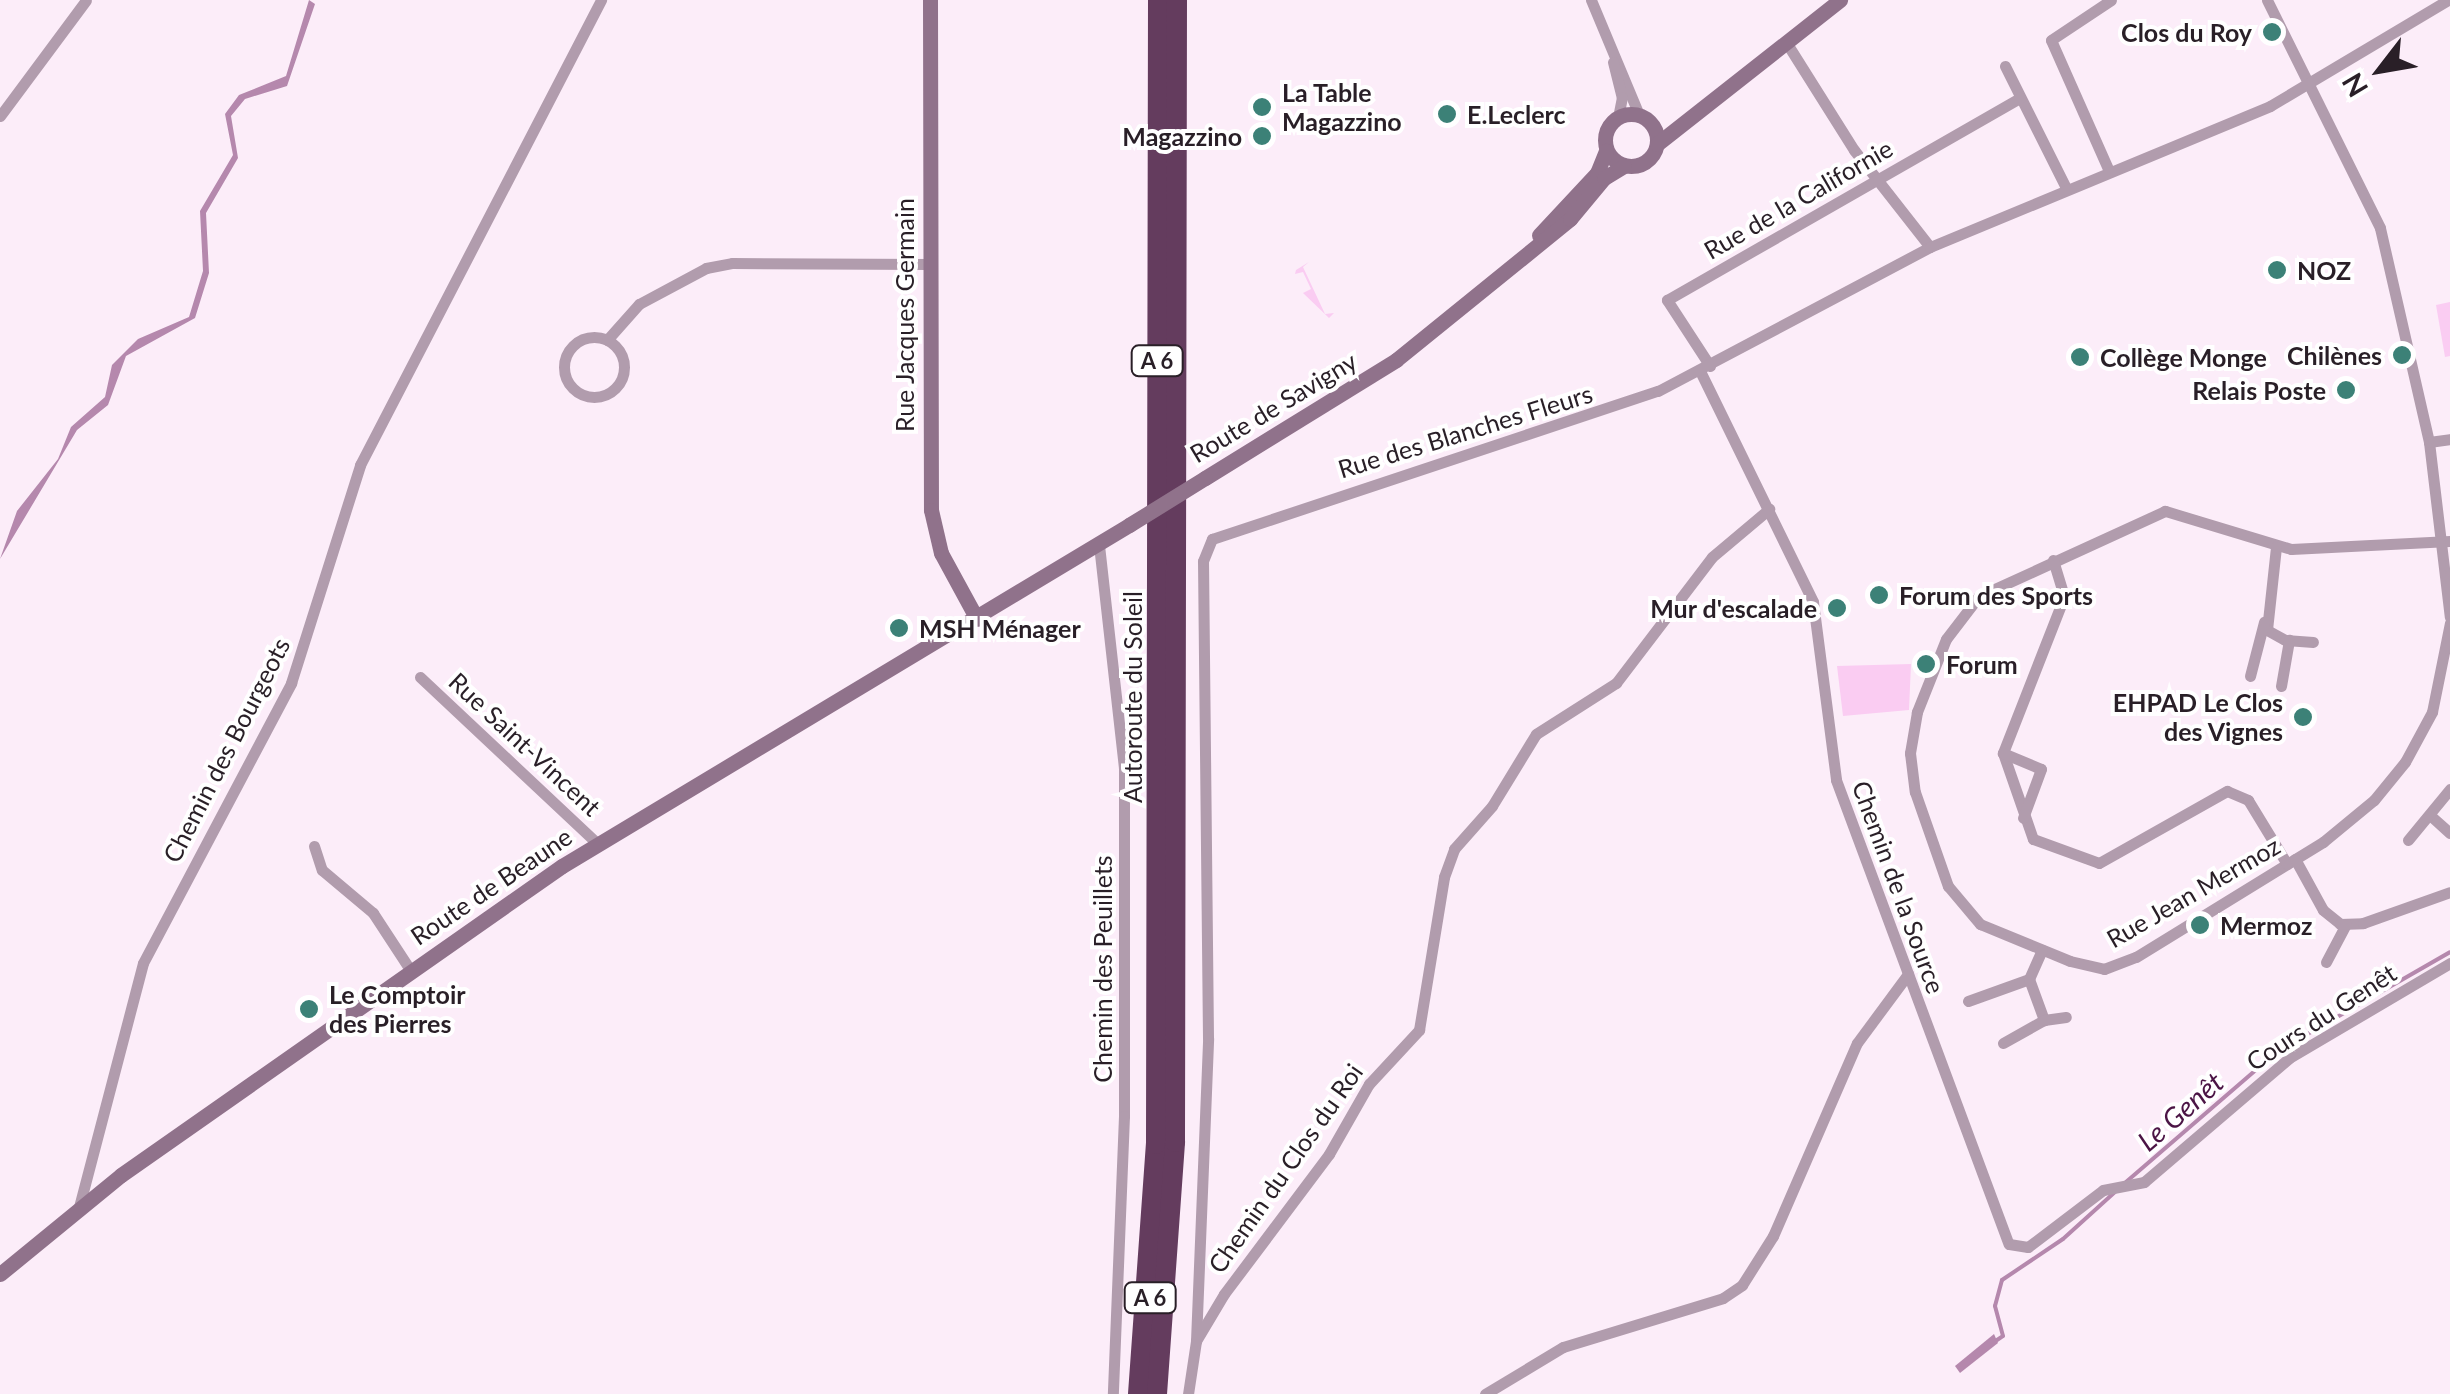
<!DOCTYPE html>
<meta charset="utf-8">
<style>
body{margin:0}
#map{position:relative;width:2450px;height:1394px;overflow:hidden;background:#fcedf9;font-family:Lato,sans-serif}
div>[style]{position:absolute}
.green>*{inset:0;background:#faccf2}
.water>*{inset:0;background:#b588ad}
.stream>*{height:4px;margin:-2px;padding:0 2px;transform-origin:2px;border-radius:2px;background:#b588ad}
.street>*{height:11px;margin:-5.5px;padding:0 5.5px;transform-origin:5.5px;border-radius:5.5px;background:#b19cad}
.street>.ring{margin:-5.5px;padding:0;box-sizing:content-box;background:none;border:11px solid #b19cad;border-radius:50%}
.secondary>*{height:15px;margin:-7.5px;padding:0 7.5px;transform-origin:7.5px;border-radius:7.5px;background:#90728b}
.secondary>.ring{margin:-7.5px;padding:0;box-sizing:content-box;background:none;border:15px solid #90728b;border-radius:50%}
.highway>*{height:20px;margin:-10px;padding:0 10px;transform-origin:10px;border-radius:10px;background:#643c5e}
.secondary-bridge>*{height:15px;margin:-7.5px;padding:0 7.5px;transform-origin:7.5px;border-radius:7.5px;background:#90728b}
.dots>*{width:28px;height:28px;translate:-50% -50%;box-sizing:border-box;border:5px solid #fff;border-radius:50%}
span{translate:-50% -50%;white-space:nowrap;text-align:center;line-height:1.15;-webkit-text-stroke:8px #fff;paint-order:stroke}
.shield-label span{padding:2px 8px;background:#fff;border:2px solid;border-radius:8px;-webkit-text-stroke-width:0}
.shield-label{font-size:22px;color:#291f27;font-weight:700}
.poi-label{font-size:25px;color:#291f27;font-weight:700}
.right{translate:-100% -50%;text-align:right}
.left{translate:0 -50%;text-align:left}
.street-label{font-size:25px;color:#291f27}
.water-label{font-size:28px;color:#4b1445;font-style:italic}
.north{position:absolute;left:2330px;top:20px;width:100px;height:100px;-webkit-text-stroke:8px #fff;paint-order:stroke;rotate:239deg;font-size:28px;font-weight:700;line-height:40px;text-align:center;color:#291f27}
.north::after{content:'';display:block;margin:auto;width:35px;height:45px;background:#291f27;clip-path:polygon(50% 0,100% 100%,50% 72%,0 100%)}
</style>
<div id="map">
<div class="green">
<div style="clip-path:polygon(1309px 262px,1303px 267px,1325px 314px,1334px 313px,1329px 318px,1303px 293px,1311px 289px,1303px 272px,1295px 274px,1296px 270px)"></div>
<div style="clip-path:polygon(2450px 302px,2450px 356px,2445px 357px,2436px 305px)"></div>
<div style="clip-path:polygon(1911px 664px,1909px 710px,1843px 716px,1837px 666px)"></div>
</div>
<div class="water">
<div style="clip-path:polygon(309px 0,315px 4px,287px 86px,245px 99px,231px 116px,238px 158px,206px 213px,209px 273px,195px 318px,126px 356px,108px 405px,77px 430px,0 559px,17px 511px,58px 459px,71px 427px,105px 397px,112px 365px,138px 339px,189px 317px,203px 271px,200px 211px,233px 155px,225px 114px,239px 95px,286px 76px)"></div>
<div style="clip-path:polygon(1994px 1334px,1998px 1343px,1960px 1373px,1955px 1366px)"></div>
</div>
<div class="stream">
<div style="left:2126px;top:1182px;width:201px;rotate:-40.8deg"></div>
<div style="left:2278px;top:1051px;width:198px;rotate:-29.9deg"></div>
<div style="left:1997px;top:1340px;width:7px;rotate:-34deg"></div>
<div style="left:2003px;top:1336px;width:31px;rotate:-105deg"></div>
<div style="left:1995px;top:1306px;width:27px;rotate:-75deg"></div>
<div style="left:2002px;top:1280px;width:73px;rotate:-33.9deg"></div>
<div style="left:2063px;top:1239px;width:70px;rotate:-42.1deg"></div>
</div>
<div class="street">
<div style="left:1591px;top:0;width:125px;rotate:67.3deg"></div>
<div style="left:2267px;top:0;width:254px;rotate:63.6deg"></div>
<div style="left:2380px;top:228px;width:220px;rotate:77.1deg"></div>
<div style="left:2429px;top:442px;width:176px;rotate:83.2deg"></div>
<div style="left:1786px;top:42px;width:128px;rotate:57.8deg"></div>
<div style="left:1854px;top:150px;width:123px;rotate:51.9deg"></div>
<div style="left:1613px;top:62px;width:36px;rotate:76deg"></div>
<div style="left:1622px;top:97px;width:20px;rotate:101deg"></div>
<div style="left:2005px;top:66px;width:136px;rotate:63.4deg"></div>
<div style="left:0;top:116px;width:144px;rotate:-53.4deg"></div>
<div style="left:2109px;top:171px;width:143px;rotate:-113.9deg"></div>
<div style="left:2051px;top:40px;width:72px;rotate:-33.7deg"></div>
<div class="ring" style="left:564px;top:337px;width:49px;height:49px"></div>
<div style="left:607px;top:340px;width:48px;rotate:-48.4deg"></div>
<div style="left:639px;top:304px;width:76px;rotate:-28.2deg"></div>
<div style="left:706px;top:268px;width:26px;rotate:-11deg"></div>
<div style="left:732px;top:263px;width:197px;rotate:0.3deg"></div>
<div style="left:1710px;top:366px;width:79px;rotate:-123.1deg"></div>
<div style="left:1667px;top:300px;width:407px;rotate:-29.8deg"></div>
<div style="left:1700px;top:371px;width:257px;rotate:63.9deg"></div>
<div style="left:1813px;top:602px;width:179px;rotate:82.6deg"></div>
<div style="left:1836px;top:780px;width:495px;rotate:69.6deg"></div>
<div style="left:2009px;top:1244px;width:19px;rotate:9deg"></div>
<div style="left:2028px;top:1247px;width:94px;rotate:-37.2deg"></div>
<div style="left:2103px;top:1190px;width:42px;rotate:-11deg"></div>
<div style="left:2144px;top:1182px;width:191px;rotate:-40.5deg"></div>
<div style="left:2289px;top:1058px;width:187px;rotate:-30.5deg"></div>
<div style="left:2429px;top:442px;width:21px;rotate:-8deg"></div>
<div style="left:2450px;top:541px;width:159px;rotate:177.1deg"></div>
<div style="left:2291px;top:549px;width:132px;rotate:-163.2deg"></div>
<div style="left:2165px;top:511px;width:205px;rotate:155.4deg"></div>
<div style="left:1979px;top:596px;width:54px;rotate:127.5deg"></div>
<div style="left:1946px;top:639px;width:79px;rotate:111.7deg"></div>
<div style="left:1917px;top:712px;width:42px;rotate:99.7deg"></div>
<div style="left:1910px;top:753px;width:39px;rotate:83deg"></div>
<div style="left:1915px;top:792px;width:100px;rotate:70.7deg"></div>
<div style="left:1948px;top:886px;width:50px;rotate:49.9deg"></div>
<div style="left:1980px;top:924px;width:97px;rotate:22.3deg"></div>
<div style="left:2070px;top:961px;width:35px;rotate:13deg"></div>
<div style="left:2104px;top:969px;width:34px;rotate:-21deg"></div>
<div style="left:2136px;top:957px;width:220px;rotate:-31.6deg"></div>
<div style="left:2323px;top:842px;width:66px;rotate:-39.5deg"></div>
<div style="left:2374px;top:800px;width:49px;rotate:-50.8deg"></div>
<div style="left:2405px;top:762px;width:57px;rotate:-61.6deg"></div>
<div style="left:2432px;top:712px;width:91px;rotate:-78.6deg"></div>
<div style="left:1099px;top:545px;width:224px;rotate:83.6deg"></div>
<div style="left:1124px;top:768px;width:348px;rotate:90deg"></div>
<div style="left:1124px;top:1116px;width:278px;rotate:92.3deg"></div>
<div style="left:2276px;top:547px;width:83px;rotate:96.2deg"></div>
<div style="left:2267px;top:630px;width:21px;rotate:29deg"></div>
<div style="left:2285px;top:640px;width:28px;rotate:4deg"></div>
<div style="left:2053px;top:560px;width:39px;rotate:73deg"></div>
<div style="left:2064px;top:597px;width:168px;rotate:111.4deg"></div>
<div style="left:2003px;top:753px;width:91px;rotate:70.8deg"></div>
<div style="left:2033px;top:839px;width:70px;rotate:20deg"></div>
<div style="left:2099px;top:863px;width:147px;rotate:-29.4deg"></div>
<div style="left:2227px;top:791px;width:23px;rotate:23deg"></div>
<div style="left:2248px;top:800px;width:75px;rotate:58.6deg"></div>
<div style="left:2250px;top:676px;width:56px;rotate:-75.5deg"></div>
<div style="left:420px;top:677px;width:244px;rotate:43.2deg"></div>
<div style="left:2281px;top:686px;width:47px;rotate:-80.1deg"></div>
<div style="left:2003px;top:753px;width:41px;rotate:22.8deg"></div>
<div style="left:2041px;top:769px;width:52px;rotate:110.2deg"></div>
<div style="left:2432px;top:817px;width:24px;rotate:42deg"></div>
<div style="left:2408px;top:840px;width:66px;rotate:-50.5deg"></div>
<div style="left:314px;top:846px;width:25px;rotate:72deg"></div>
<div style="left:322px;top:870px;width:67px;rotate:40.1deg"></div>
<div style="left:373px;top:913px;width:69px;rotate:56.8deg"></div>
<div style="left:2295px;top:859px;width:58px;rotate:61.2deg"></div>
<div style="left:2323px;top:910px;width:22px;rotate:39deg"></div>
<div style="left:2340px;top:924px;width:23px;rotate:-2deg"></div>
<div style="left:2363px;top:923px;width:92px;rotate:-19.6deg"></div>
<div style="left:2326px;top:962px;width:43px;rotate:-62.2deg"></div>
<div style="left:2029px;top:979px;width:44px;rotate:69.9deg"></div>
<div style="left:1968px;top:1001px;width:65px;rotate:-19.8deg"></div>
<div style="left:2029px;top:979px;width:32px;rotate:-66deg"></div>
<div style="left:2003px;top:1043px;width:47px;rotate:-29.3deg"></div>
<div style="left:2044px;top:1020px;width:22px;rotate:-8deg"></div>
<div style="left:79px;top:1207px;width:252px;rotate:-75.3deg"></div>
<div style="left:143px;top:963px;width:317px;rotate:-62.1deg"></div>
<div style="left:291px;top:683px;width:229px;rotate:-72.4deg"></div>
<div style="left:360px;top:465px;width:524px;rotate:-62.6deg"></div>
<div style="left:1196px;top:1341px;width:303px;rotate:-87.7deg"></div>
<div style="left:1208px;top:1038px;width:477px;rotate:-90.6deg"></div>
<div style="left:1203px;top:561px;width:24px;rotate:-68deg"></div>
<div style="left:1212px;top:539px;width:470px;rotate:-18.4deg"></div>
<div style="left:1658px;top:391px;width:308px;rotate:-27.9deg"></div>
<div style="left:1930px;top:247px;width:368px;rotate:-22.5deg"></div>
<div style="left:2270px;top:106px;width:207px;rotate:-30.8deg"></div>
<div style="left:1188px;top:1394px;width:54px;rotate:-81.4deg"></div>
<div style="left:1196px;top:1341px;width:55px;rotate:-59.2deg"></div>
<div style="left:1224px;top:1294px;width:175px;rotate:-53.1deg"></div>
<div style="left:1329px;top:1154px;width:81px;rotate:-60.3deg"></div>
<div style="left:1369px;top:1084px;width:74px;rotate:-47.2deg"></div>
<div style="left:1419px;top:1030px;width:155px;rotate:-80.7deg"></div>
<div style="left:1444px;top:877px;width:30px;rotate:-70deg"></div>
<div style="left:1454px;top:849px;width:57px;rotate:-48.5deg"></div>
<div style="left:1492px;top:806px;width:84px;rotate:-58.6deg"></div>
<div style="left:1536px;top:734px;width:95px;rotate:-32.5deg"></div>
<div style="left:1616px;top:683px;width:158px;rotate:-52.7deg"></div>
<div style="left:1712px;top:557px;width:75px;rotate:-40.1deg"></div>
<div style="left:1485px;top:1394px;width:91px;rotate:-31.1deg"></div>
<div style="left:1563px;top:1347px;width:167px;rotate:-17deg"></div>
<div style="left:1723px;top:1298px;width:23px;rotate:-34deg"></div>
<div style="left:1742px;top:1285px;width:58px;rotate:-57.7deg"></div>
<div style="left:1773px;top:1236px;width:210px;rotate:-66.5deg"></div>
<div style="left:1857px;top:1043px;width:86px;rotate:-53.5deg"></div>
</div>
<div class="secondary">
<div style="left:930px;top:0;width:510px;rotate:89.89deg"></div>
<div style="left:931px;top:510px;width:44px;rotate:76.9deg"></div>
<div style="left:941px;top:553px;width:75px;rotate:61.4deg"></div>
<div class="ring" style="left:1605px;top:114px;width:37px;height:37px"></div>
<div style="left:1657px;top:144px;width:233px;rotate:-38.2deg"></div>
<div style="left:1539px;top:235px;width:85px;rotate:-46.9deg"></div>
<div style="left:1597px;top:173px;width:24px;rotate:-68deg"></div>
<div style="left:1205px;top:478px;width:225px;rotate:-31.7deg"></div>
<div style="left:1396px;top:360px;width:224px;rotate:-39deg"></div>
<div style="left:1570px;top:219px;width:53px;rotate:-50.3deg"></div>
<div style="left:1604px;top:178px;width:23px;rotate:-31deg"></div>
<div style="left:0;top:1274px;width:156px;rotate:-39.3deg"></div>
<div style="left:121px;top:1175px;width:538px;rotate:-35.02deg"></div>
<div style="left:562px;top:866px;width:662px;rotate:-31.02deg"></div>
</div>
<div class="highway">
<div style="left:1138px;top:1394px;width:251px;rotate:-85.9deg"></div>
<div style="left:1156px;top:1144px;width:1144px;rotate:-89.9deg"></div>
<div style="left:1157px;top:1394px;width:253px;rotate:-85.9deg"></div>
<div style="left:1175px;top:1142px;width:1142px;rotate:-89.9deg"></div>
</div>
<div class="secondary-bridge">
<div style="left:1129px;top:525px;width:89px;rotate:-31.7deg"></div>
</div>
<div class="dots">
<div style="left:2272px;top:32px;background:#3c8177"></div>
<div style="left:1262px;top:107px;background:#3c8177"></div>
<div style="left:1447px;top:114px;background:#3c8177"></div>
<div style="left:1262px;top:136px;background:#3c8177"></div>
<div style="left:2277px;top:270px;background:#3c8177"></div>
<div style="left:2402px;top:355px;background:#3c8177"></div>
<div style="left:2080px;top:357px;background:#3c8177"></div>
<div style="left:2346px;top:390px;background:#3c8177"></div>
<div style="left:1879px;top:595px;background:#3c8177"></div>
<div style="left:1837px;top:608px;background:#3c8177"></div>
<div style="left:899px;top:628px;background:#3c8177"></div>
<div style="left:1926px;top:664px;background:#3c8177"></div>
<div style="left:2303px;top:717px;background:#3c8177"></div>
<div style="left:2200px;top:925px;background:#3c8177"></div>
<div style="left:309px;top:1009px;background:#3c8177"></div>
</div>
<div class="shield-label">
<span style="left:1157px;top:361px">A 6</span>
<span style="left:1150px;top:1298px">A 6</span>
</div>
<div class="poi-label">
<span class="right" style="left:2252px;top:32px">Clos du Roy</span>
<span class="left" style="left:1282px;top:107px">La Table<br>Magazzino</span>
<span class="left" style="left:1467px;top:114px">E.Leclerc</span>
<span class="right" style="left:1242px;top:136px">Magazzino</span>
<span class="left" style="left:2297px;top:270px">NOZ</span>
<span class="right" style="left:2382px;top:355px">Chilènes</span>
<span class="left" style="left:2100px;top:357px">Collège Monge</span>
<span class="right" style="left:2326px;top:390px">Relais Poste</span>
<span class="left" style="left:1899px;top:595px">Forum des Sports</span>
<span class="right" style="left:1817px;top:608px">Mur d'escalade</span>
<span class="left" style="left:919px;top:628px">MSH Ménager</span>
<span class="left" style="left:1946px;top:664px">Forum</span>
<span class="right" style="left:2283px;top:717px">EHPAD Le Clos<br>des Vignes</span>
<span class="left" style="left:2220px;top:925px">Mermoz</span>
<span class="left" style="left:329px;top:1009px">Le Comptoir<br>des Pierres</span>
</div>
<div class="street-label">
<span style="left:1798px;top:199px;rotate:-30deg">Rue de la Californie</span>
<span style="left:904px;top:315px;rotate:-90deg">Rue Jacques Germain</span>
<span style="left:1273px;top:407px;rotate:-31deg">Route de Savigny</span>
<span style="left:1465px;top:431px;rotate:-17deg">Rue des Blanches Fleurs</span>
<span style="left:1132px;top:697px;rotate:-90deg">Autoroute du Soleil</span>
<span style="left:525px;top:744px;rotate:43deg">Rue Saint-Vincent</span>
<span style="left:226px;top:750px;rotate:-63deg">Chemin des Bourgeots</span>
<span style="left:491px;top:886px;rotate:-34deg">Route de Beaune</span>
<span style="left:1899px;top:887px;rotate:70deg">Chemin de la Source</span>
<span style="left:2193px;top:892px;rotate:-30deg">Rue Jean Mermoz</span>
<span style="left:1102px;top:969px;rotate:-90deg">Chemin des Peuillets</span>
<span style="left:2321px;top:1017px;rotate:-33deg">Cours du Genêt</span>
<span style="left:1285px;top:1168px;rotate:-55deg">Chemin du Clos du Roi</span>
</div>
<div class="water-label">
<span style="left:2180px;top:1111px;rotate:-41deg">Le Genêt</span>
</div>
<div class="north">N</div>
</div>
